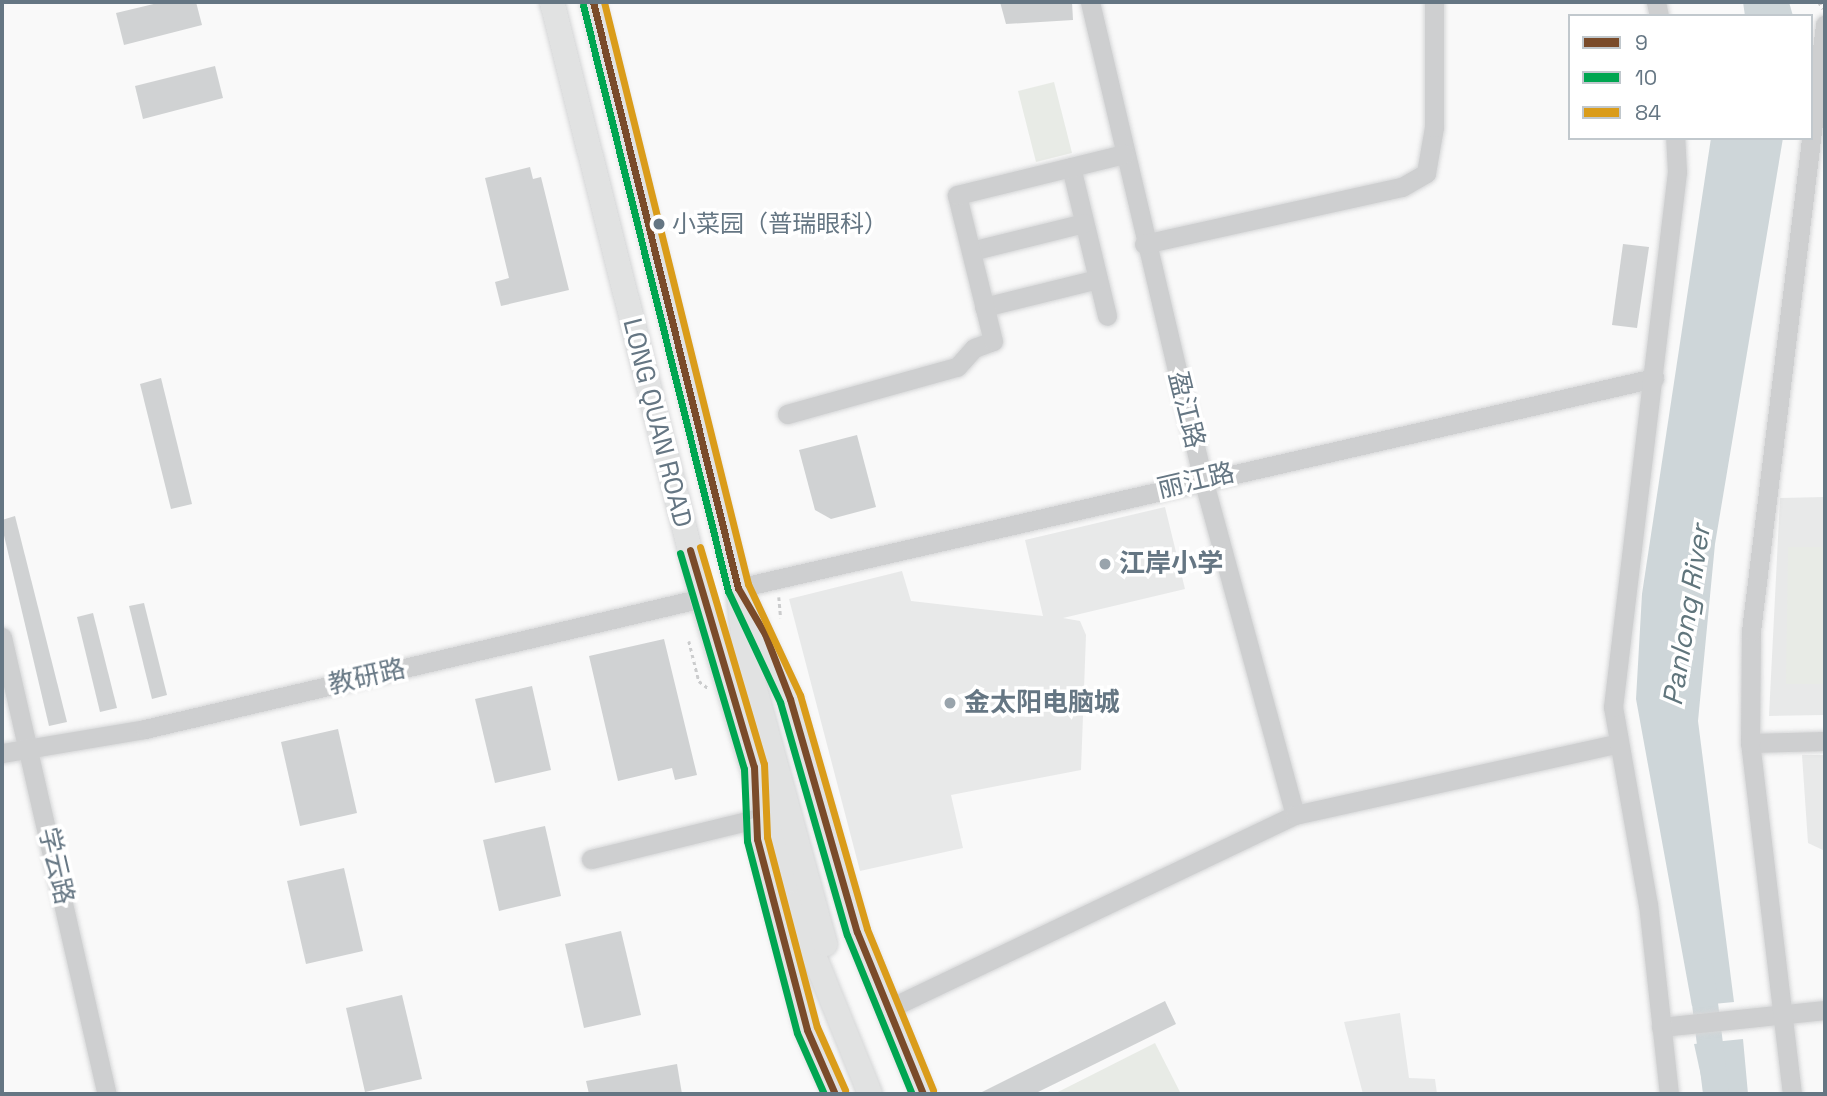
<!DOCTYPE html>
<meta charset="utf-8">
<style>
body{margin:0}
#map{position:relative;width:1827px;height:1096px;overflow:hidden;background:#f9f9f9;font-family:"Space Grotesk","Noto Sans SC",sans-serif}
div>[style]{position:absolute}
.built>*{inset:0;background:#e8e9e9}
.green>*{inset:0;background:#e8ebe6}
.water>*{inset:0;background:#ced6d9}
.river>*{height:26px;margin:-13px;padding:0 13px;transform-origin:13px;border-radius:13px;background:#ced6d9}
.building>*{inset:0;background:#d0d2d3}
.path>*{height:2.5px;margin-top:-1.25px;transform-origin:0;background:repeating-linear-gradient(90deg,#cbcccd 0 3.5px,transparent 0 7px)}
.roads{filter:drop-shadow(0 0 2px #d5d6d7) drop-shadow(0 0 2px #d5d6d7)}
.minor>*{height:19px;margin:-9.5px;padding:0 9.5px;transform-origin:9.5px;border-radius:9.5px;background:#cecfd0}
.major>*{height:24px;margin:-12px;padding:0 12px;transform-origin:12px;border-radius:12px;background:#e1e2e2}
.bus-1>*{height:7px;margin:-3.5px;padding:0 3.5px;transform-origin:3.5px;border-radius:3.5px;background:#7a4b2a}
.bus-2>*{height:7px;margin:-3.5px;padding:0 3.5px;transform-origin:3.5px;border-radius:3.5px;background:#00a651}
.bus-3>*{height:7px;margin:-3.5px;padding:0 3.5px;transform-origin:3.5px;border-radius:3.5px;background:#da9c1a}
.dots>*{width:19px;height:19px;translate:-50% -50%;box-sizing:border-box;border:4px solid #fff;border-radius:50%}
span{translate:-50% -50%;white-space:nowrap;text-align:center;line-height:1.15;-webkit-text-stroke:7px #fff;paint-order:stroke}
.bus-label{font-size:24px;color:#657683}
.left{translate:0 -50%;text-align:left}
.street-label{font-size:26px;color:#657683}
.poi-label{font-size:26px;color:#657683;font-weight:700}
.water-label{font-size:28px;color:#60757c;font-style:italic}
.frame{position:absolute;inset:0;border:4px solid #657683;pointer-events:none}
.legend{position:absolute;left:1568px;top:14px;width:245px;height:126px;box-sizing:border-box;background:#fff;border:2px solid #c1c8cd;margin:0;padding:9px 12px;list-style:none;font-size:21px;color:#657683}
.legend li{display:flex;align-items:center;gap:14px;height:35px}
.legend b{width:35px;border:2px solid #c1c8cd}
</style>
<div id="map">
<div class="built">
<div style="clip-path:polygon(1825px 497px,1825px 715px,1769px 716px,1780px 498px)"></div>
<div style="clip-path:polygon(1165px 507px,1185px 589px,1063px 618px,1080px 621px,1086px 635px,1081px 770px,951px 795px,963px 848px,860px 871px,789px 599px,902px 571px,911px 601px,1043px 616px,1025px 540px)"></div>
<div style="clip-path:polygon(1802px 755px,1825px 755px,1825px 851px,1808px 843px)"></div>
<div style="clip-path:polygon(1400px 1013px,1409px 1078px,1435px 1079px,1437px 1094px,1363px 1094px,1344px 1022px)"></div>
</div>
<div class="green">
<div style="clip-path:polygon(1054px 82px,1072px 153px,1036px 162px,1018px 91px)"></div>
<div style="clip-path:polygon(1788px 547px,1825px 547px,1825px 684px,1786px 684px)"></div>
<div style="clip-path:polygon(1155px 1043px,1181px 1094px,1054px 1094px)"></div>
</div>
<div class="water">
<div style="clip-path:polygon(1743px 2px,1789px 2px,1793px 16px,1745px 16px)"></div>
<div style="clip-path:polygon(1711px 138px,1783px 138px,1715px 544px,1698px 721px,1734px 1002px,1692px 1006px,1636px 699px,1642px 594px)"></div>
<div style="clip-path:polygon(1743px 1039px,1748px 1094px,1705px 1094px,1694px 1044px)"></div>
</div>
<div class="river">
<div style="left:1701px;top:971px;width:124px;rotate:83deg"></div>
</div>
<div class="building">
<div style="clip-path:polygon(162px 2px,196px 2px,202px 25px,124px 45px,116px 13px)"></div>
<div style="clip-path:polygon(1000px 2px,1072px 2px,1073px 20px,1006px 24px)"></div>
<div style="clip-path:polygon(215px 66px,223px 98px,143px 119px,135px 86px)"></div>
<div style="clip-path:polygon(530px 167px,533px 179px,541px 177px,569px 290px,501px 306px,495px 282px,509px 278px,485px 178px)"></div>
<div style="clip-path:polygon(1623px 244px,1649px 247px,1637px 328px,1612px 325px)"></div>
<div style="clip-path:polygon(161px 378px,192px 504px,171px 509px,140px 384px)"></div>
<div style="clip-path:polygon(857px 435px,876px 507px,831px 519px,815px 510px,799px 450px)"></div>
<div style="clip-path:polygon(15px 516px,67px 722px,49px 726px,2px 527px,2px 520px)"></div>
<div style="clip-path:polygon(144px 603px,167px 695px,152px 699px,129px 606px)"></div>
<div style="clip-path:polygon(93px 613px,117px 708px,100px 712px,77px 617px)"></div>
<div style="clip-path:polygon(664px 639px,697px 775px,675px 780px,672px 768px,618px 781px,589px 656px)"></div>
<div style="clip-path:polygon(532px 686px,551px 770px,495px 783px,475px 699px)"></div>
<div style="clip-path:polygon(338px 729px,357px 813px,300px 826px,281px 742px)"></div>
<div style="clip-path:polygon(545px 826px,561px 896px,499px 911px,483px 840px)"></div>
<div style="clip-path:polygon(344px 868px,363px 951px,306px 964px,287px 881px)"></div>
<div style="clip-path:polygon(621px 931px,641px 1015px,584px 1028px,565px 944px)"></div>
<div style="clip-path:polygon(402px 995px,422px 1079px,365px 1092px,346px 1008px)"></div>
<div style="clip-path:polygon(1165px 1001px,1176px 1024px,1034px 1094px,978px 1094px)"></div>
<div style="clip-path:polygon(677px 1064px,682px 1094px,589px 1094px,586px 1081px)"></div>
</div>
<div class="path">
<div style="left:1819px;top:2px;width:8px;rotate:60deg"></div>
<div style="left:779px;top:597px;width:21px;rotate:85deg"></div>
<div style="left:689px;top:641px;width:41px;rotate:76deg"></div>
<div style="left:699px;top:681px;width:11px;rotate:38deg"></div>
</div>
<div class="roads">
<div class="minor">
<div style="left:1090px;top:2px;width:490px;rotate:76.7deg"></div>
<div style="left:1203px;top:479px;width:348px;rotate:74.7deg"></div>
<div style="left:1656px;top:2px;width:14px;rotate:78deg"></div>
<div style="left:1071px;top:167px;width:153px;rotate:76.4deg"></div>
<div style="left:1144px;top:244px;width:264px;rotate:-12.5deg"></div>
<div style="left:1402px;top:187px;width:28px;rotate:-30deg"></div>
<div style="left:1426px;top:173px;width:47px;rotate:-80.1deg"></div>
<div style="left:1434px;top:127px;width:125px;rotate:-90deg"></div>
<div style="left:971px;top:251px;width:116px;rotate:-13.9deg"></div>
<div style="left:984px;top:307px;width:117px;rotate:-13.8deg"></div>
<div style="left:787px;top:414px;width:176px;rotate:-15.5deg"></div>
<div style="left:957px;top:367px;width:25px;rotate:-48deg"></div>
<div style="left:974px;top:348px;width:20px;rotate:-20deg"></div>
<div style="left:993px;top:341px;width:150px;rotate:-103.9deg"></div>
<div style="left:957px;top:195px;width:172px;rotate:-13.8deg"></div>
<div style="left:738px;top:588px;width:940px;rotate:-12.91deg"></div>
<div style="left:2px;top:637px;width:469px;rotate:77.1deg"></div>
<div style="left:1750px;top:743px;width:75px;rotate:-1.5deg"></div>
<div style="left:2px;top:753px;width:145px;rotate:-9.5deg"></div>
<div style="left:145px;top:729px;width:572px;rotate:-13.23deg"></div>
<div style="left:591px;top:859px;width:169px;rotate:-13.7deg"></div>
<div style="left:888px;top:1009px;width:451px;rotate:-25.5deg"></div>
<div style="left:1295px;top:815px;width:329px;rotate:-12.5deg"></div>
<div style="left:1661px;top:1027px;width:165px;rotate:-5.9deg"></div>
<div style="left:1669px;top:1094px;width:190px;rotate:-96.3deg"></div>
<div style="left:1648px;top:905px;width:201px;rotate:-100deg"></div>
<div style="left:1613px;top:707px;width:539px;rotate:-83.18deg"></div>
<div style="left:1677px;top:172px;width:34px;rotate:-93deg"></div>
<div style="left:1792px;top:1094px;width:354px;rotate:-96.8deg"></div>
<div style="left:1750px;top:743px;width:112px;rotate:-89.5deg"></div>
<div style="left:1751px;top:631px;width:611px;rotate:-83.04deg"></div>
</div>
<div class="major">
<div style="left:552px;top:2px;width:615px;rotate:75.87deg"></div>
<div style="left:702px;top:598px;width:319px;rotate:73.4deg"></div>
<div style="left:793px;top:904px;width:205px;rotate:67.9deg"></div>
<div style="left:593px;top:2px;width:604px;rotate:76.1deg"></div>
<div style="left:738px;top:588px;width:65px;rotate:83.9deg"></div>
<div style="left:745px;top:653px;width:302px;rotate:74.6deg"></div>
<div style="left:741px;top:593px;width:117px;rotate:65.2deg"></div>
<div style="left:790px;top:699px;width:242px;rotate:74deg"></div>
<div style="left:857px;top:932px;width:175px;rotate:67.8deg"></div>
<div style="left:756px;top:830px;width:206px;rotate:75.7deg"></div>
<div style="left:807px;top:1030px;width:70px;rotate:66.4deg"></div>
</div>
</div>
<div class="bus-1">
<div style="left:593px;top:2px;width:604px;rotate:76.1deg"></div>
<div style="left:738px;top:588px;width:53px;rotate:59.6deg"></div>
<div style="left:765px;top:634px;width:70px;rotate:69deg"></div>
<div style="left:790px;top:699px;width:242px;rotate:74deg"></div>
<div style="left:857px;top:932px;width:175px;rotate:67.8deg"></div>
<div style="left:690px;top:550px;width:226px;rotate:73.6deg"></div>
<div style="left:754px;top:767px;width:72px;rotate:87.6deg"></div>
<div style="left:757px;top:839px;width:197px;rotate:75.3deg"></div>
<div style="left:807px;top:1030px;width:70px;rotate:66.4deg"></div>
</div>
<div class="bus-2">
<div style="left:583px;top:5px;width:604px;rotate:76.1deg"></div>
<div style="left:728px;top:591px;width:123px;rotate:64.9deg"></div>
<div style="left:780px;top:702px;width:242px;rotate:74deg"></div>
<div style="left:847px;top:935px;width:172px;rotate:67.8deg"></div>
<div style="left:680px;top:553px;width:225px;rotate:73.5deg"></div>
<div style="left:744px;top:769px;width:72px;rotate:87.6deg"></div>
<div style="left:747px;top:841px;width:198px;rotate:75.4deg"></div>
<div style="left:797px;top:1033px;width:67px;rotate:66.1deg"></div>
</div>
<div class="bus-3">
<div style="left:604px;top:2px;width:600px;rotate:76.1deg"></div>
<div style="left:748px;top:584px;width:123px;rotate:64.9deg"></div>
<div style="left:800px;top:695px;width:243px;rotate:74deg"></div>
<div style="left:867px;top:929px;width:174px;rotate:67.7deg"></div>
<div style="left:700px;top:547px;width:226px;rotate:73.6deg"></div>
<div style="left:764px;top:764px;width:73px;rotate:87.6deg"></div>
<div style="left:767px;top:837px;width:196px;rotate:75.3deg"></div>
<div style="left:817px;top:1027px;width:69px;rotate:66deg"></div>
</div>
<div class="dots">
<div style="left:659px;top:224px;background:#657683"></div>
<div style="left:1105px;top:564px;background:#99a4ac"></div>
<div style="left:950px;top:703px;background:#99a4ac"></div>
</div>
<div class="bus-label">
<span class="left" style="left:672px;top:224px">小菜园（普瑞眼科）</span>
</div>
<div class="street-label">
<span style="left:1186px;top:410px;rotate:76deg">盈江路</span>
<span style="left:657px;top:423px;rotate:76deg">LONG QUAN ROAD</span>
<span style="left:1196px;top:481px;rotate:-13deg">丽江路</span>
<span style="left:367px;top:677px;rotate:-13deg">教研路</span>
<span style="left:56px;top:866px;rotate:77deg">学云路</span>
</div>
<div class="poi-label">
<span class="left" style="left:1119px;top:564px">江岸小学</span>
<span class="left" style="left:964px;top:703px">金太阳电脑城</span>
</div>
<div class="water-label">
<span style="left:1686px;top:615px;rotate:-81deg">Panlong River</span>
</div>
<div class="frame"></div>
<ul class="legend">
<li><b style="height:9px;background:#7a4b2a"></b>9</li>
<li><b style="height:9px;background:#00a651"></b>10</li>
<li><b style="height:9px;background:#da9c1a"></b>84</li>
</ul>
</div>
